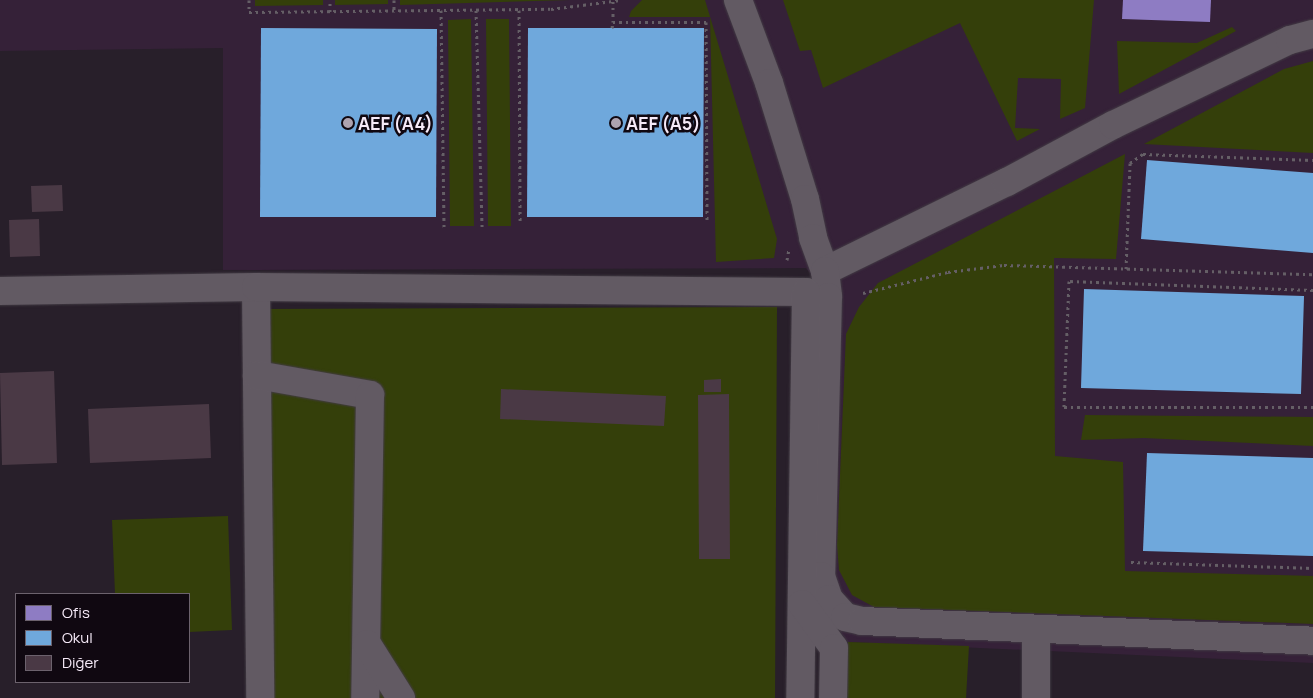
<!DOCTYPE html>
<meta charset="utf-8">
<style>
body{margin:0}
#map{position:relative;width:1313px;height:698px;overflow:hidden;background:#281f2a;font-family:Manrope,sans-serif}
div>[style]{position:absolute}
.built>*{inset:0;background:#352138}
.green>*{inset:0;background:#343f0a}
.offices>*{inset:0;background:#8e7cc3}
.schools>*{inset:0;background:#6fa8dc}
.building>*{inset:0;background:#4a3945}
.path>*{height:3px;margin-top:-1.5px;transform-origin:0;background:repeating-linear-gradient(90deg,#655f66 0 2.5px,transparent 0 6.5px)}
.roads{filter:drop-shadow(0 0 1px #423b44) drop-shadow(0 0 1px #423b44)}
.minor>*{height:28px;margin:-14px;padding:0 14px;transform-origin:14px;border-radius:14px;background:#625a63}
.dots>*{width:14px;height:14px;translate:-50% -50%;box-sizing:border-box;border:2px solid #100811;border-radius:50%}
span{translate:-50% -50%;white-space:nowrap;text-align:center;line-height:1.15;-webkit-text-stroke:5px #100811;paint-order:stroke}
.poi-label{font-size:18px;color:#f6eaf8;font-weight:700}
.left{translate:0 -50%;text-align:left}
.legend{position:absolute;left:15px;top:593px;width:175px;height:90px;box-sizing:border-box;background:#100811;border:1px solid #6c626d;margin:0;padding:6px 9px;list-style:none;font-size:15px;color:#f6eaf8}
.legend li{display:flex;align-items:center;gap:10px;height:25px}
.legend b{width:25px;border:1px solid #6c626d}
</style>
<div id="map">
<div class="built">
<div style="clip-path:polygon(0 0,1313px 0,1313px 663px,848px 642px,811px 596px,817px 282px,806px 268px,223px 270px,223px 48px,0 51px)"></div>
</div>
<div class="green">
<div style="clip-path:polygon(255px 0,323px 0,323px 5px,255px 6px)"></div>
<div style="clip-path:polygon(335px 0,388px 0,388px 4px,335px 5px)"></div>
<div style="clip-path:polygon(400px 0,570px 0,400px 5px)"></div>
<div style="clip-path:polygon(642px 0,705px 0,777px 239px,774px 258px,716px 262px,710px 17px,629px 17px,631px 11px)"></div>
<div style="clip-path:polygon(783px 0,1094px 0,1085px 108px,1060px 119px,1061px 79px,1018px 78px,1015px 128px,1040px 129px,1017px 141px,960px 23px,823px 88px,811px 50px,800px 51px)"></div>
<div style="clip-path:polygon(471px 19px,474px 226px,450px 226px,448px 20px)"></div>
<div style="clip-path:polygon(486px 19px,509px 19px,511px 226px,488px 226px)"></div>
<div style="clip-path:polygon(1232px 27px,1236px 31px,1119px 94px,1117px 41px,1197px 43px)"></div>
<div style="clip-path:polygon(1313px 61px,1313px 153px,1144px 144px,1284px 69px)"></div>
<div style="clip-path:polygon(1125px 154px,1116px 259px,1054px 258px,1055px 456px,1123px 462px,1125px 571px,1313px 576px,1313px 624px,874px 607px,852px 595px,839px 570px,837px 545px,846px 334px,859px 307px,878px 283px)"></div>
<div style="clip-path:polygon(777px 307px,775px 698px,268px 698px,263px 309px)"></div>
<div style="clip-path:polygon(1085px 415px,1313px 417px,1313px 446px,1144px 438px,1081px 440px)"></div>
<div style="clip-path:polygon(228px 516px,232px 630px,189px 632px,189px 594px,115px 594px,112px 520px)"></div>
<div style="clip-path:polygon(848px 642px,969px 646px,966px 698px,847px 698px)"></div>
</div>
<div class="offices">
<div style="clip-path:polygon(1123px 0,1211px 0,1210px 22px,1122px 19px)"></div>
</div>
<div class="schools">
<div style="clip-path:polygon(261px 28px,437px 29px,436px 217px,260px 217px)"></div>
<div style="clip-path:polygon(528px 28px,704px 28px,703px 217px,527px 217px)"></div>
<div style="clip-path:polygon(1147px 160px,1313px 173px,1313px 253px,1141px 239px)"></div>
<div style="clip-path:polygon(1084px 289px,1304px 296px,1301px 394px,1081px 388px)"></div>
<div style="clip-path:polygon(1147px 453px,1313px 458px,1313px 556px,1143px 551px)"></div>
</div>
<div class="building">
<div style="clip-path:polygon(62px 185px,63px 211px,32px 212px,31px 186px)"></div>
<div style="clip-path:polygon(39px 219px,40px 256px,10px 257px,9px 220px)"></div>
<div style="clip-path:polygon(54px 371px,57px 463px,2px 465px,0 373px)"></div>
<div style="clip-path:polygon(721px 379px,721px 392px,704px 392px,704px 380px)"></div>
<div style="clip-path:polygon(501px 389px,666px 396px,664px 426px,500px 419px)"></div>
<div style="clip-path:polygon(729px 394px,730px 559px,699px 559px,698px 395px)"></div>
<div style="clip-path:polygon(209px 404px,211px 458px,90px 463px,88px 409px)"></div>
</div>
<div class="path">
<div style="left:249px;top:0;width:12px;rotate:90deg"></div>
<div style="left:249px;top:12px;width:302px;rotate:-0.6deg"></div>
<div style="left:551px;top:9px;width:70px;rotate:-7.4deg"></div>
<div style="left:394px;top:0;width:11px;rotate:90deg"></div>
<div style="left:613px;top:1px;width:21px;rotate:90deg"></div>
<div style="left:613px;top:22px;width:93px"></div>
<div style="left:706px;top:22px;width:201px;rotate:89.7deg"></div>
<div style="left:441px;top:10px;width:217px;rotate:89.2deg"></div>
<div style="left:476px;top:10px;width:217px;rotate:88.4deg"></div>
<div style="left:519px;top:10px;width:213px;rotate:89.7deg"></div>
<div style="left:330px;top:12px;width:12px;rotate:-90deg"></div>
<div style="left:612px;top:28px;width:6px;rotate:-81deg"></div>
<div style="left:787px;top:260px;width:11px;rotate:-80deg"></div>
<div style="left:1126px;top:269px;width:106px;rotate:-87.8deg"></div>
<div style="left:1130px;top:163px;width:16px;rotate:-35deg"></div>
<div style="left:1143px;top:154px;width:170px;rotate:2deg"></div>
<div style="left:1313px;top:290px;width:244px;rotate:-177.9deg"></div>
<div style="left:1069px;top:281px;width:126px;rotate:92.3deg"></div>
<div style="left:1064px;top:407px;width:249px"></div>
<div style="left:863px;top:293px;width:88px;rotate:-13.9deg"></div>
<div style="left:948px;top:272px;width:56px;rotate:-7.1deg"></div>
<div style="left:1004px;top:265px;width:309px;rotate:1.7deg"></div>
<div style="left:1131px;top:562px;width:182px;rotate:1.9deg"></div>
</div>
<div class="roads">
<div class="minor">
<div style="left:738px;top:0;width:89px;rotate:69.5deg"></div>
<div style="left:769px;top:83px;width:121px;rotate:72.8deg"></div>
<div style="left:805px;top:199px;width:40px;rotate:78deg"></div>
<div style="left:813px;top:238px;width:35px;rotate:70deg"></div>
<div style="left:825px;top:271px;width:203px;rotate:-26.1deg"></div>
<div style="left:1007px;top:182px;width:120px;rotate:-28.3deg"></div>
<div style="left:1113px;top:125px;width:196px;rotate:-25.7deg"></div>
<div style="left:1290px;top:40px;width:24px;rotate:-15deg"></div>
<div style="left:825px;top:271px;width:26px;rotate:83deg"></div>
<div style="left:828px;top:297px;width:279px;rotate:91.4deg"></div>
<div style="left:821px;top:576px;width:24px;rotate:71deg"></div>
<div style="left:829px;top:599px;width:24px;rotate:48deg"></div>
<div style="left:845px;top:617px;width:17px;rotate:13deg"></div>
<div style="left:862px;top:621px;width:451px;rotate:2.5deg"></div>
<div style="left:256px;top:287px;width:411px;rotate:89.4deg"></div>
<div style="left:0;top:291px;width:256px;rotate:-0.9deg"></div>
<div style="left:256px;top:287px;width:550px;rotate:0.52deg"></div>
<div style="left:806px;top:292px;width:406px;rotate:90.8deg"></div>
<div style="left:257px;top:375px;width:115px;rotate:10deg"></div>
<div style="left:370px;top:395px;width:303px;rotate:90.9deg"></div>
<div style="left:802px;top:604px;width:54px;rotate:54deg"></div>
<div style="left:834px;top:648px;width:50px;rotate:91.1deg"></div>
<div style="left:367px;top:644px;width:64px;rotate:57.8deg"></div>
<div style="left:1036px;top:698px;width:69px;rotate:-90deg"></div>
</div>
</div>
<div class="dots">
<div style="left:348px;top:123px;background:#aea3b0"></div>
<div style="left:616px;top:123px;background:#aea3b0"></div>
</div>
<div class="poi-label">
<span class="left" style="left:358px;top:123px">AEF (A4)</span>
<span class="left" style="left:626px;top:123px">AEF (A5)</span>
</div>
<ul class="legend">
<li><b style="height:14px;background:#8e7cc3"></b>Ofis</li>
<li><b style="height:14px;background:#6fa8dc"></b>Okul</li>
<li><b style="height:14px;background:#4a3945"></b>Diğer</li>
</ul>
</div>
